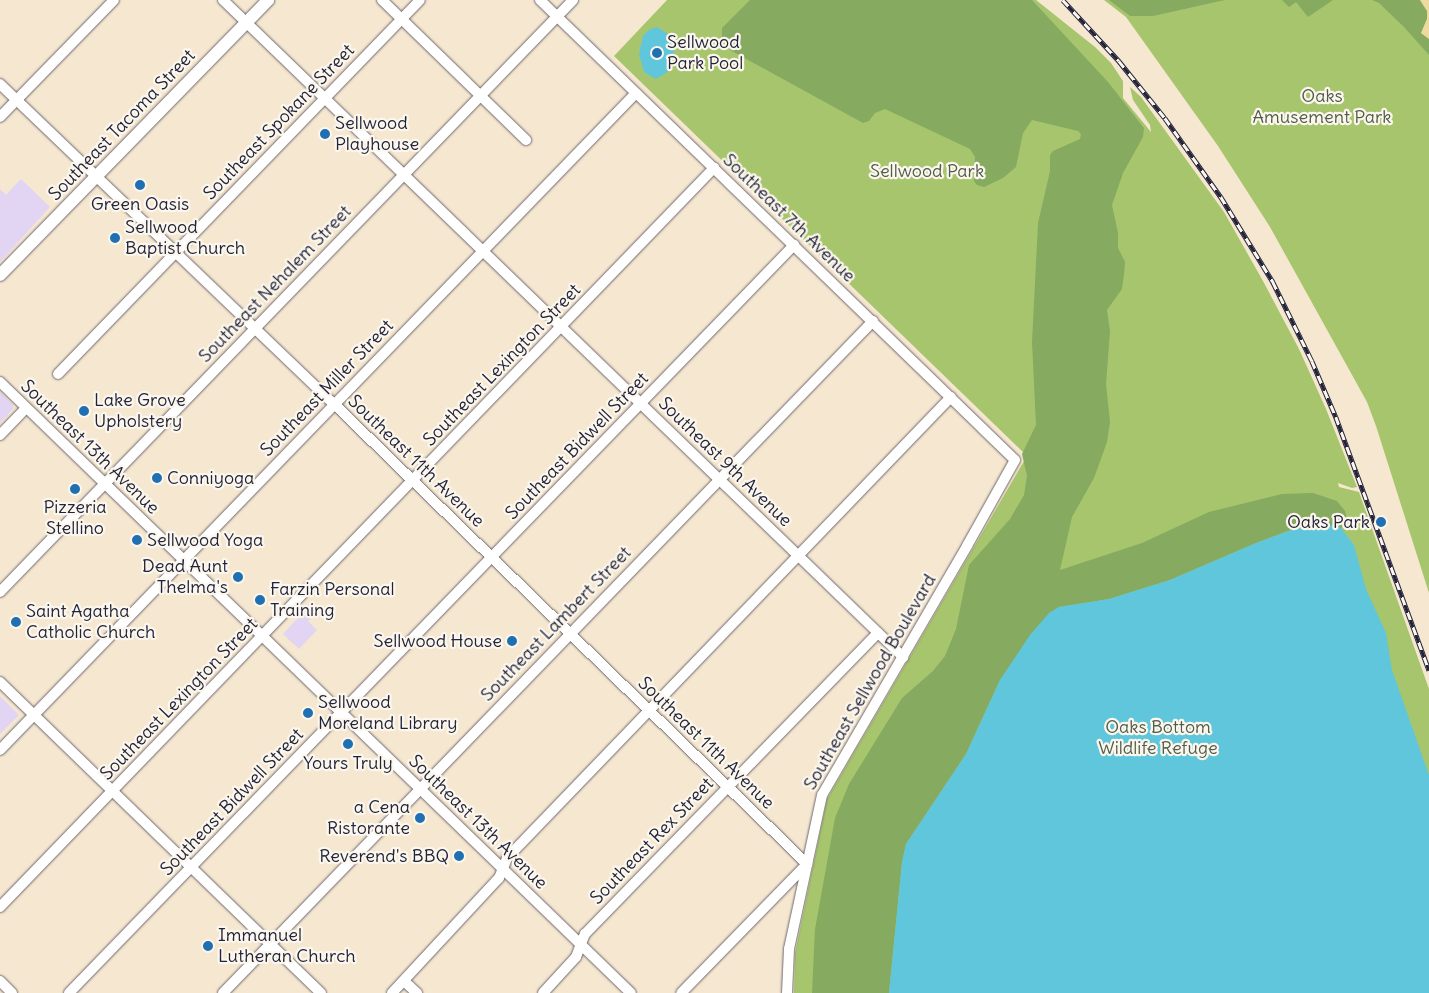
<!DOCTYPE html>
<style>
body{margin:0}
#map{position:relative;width:1429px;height:993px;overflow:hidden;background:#f6e7d0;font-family:Delius,sans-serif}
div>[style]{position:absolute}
.built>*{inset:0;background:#e2d4f3}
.green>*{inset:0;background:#a7c56d}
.forest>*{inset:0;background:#85aa60}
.sand>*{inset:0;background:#eeda9e}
.water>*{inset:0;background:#5fc6db}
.roads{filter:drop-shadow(0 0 1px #6c676f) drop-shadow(0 0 1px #6c676f)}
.minor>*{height:10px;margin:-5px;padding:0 5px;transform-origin:5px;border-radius:5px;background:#fff}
.major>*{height:12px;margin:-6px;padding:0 6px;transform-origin:6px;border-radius:6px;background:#fff}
.rail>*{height:4.5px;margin-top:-2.25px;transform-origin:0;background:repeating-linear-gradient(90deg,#fbf7ec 0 8px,#22223b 0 16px);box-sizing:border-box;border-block:1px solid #22223b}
.dots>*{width:14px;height:14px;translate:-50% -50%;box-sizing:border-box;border:2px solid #fbf7ec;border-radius:50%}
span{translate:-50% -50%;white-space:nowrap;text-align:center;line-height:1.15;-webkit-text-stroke:4.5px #fbf7ec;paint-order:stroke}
.poi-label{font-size:18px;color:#22223b}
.left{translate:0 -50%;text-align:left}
.right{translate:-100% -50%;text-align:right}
.park-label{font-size:18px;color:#515b4c}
.street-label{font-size:18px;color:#22223b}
</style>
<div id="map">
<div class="built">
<div style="clip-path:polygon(21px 179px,50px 207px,0 262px,0 189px,6px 195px)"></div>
<div style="clip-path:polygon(0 392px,13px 405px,13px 409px,0 423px)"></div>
<div style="clip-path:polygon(310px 605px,317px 612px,308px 621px,317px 630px,299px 649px,283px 634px)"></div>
<div style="clip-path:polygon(0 696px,19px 715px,0 734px)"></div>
</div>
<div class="green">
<div style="clip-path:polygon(667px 0,1036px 0,1095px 47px,1111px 63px,1123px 81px,1123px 98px,1151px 132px,1150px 125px,1133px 100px,1130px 87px,1141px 97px,1224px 212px,1263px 281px,1299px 349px,1326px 409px,1357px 487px,1352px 488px,1338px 483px,1339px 487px,1359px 492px,1429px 689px,1429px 993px,794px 993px,795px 953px,827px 799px,1027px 456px,614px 56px)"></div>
<div style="clip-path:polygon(1104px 0,1429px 0,1429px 593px,1376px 426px,1367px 402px,1336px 346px,1270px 227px,1218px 146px,1126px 17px)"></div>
</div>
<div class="forest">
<div style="clip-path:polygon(750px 0,1032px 0,1108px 82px,1144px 128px,1143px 137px,1123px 173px,1112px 205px,1118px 233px,1118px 248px,1125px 262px,1124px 274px,1122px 289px,1107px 310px,1110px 331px,1106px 384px,1110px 422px,1107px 442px,1094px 478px,1072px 517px,1060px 570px,1142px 543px,1209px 512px,1282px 494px,1313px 493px,1337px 501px,1345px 511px,1347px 519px,1345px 524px,1341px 528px,1322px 526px,1293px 529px,1256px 543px,1170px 580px,1109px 599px,1059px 607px,1000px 680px,966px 754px,906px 844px,902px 862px,889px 993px,812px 993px,815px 929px,835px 818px,849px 784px,902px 698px,933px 671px,945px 656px,956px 629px,969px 565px,1010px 519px,1024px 495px,1027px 476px,1022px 454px,1036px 425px,1032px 342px,1038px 223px,1050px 171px,1050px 155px,1053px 151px,1080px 139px,1081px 134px,1078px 131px,1032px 120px,1023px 133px,1016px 167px,1003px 178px,984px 187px,977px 185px,974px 181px,975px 157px,970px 149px,885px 109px,875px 113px,869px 121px,863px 123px,730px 50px,722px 41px,722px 28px)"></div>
<div style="clip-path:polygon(1109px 0,1225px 0,1153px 16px,1130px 16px)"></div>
<div style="clip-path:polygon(1282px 0,1333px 0,1308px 17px,1296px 2px,1289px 7px)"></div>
<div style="clip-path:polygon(1372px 0,1420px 0,1427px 11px,1427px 19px,1421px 33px,1429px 39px,1429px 55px,1404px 27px,1379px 3px)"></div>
</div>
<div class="sand">
<div style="clip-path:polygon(1420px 0,1429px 0,1429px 39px,1421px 33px,1427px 19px,1427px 11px)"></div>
</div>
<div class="water">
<div style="clip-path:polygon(657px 27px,668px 34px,674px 51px,669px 71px,656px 79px,644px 72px,639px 54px,643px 36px,649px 30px)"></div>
<div style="clip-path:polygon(1333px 525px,1341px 528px,1354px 545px,1366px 589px,1386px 633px,1392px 670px,1429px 775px,1429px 993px,889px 993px,902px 862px,906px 844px,966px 754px,1000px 680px,1030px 635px,1049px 613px,1059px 607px,1109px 599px,1170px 580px,1256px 543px,1294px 529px)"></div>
</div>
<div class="roads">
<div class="minor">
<div style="left:223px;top:0;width:946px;rotate:44.01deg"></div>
<div style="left:382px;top:0;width:201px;rotate:44.2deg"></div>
<div style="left:540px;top:0;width:661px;rotate:44.08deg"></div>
<div style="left:1015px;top:460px;width:98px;rotate:119.2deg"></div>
<div style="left:967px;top:546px;width:288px;rotate:120.2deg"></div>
<div style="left:822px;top:795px;width:157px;rotate:102.1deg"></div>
<div style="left:789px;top:949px;width:44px;rotate:92.6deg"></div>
<div style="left:0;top:84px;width:463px;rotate:43.8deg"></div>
<div style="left:334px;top:404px;width:660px;rotate:44.2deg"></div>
<div style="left:807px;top:864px;width:180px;rotate:134.3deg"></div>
<div style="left:0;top:117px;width:163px;rotate:-45.7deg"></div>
<div style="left:58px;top:374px;width:520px;rotate:-45.93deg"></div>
<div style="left:0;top:382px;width:878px;rotate:44.08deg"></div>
<div style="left:0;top:435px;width:37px;rotate:-46deg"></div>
<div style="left:0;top:592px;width:824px;rotate:-45.93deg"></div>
<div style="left:0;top:682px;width:447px;rotate:44.1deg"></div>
<div style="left:0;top:750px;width:914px;rotate:-45.93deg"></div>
<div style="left:0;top:907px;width:1028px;rotate:-45.99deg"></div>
<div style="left:0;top:981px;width:17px;rotate:45deg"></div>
<div style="left:404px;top:981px;width:18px;rotate:43deg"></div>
<div style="left:69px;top:993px;width:1042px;rotate:-45.89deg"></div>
<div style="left:223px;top:993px;width:935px;rotate:-45.95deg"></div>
<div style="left:392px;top:993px;width:157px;rotate:-47.1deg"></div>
<div style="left:499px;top:878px;width:22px;rotate:-68deg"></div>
<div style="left:507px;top:858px;width:640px;rotate:-46.08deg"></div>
<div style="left:543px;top:993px;width:49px;rotate:-47.5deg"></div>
<div style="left:576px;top:957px;width:25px;rotate:-69deg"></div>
<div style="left:585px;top:934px;width:420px;rotate:-45.8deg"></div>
</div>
<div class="major">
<div style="left:0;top:275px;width:384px;rotate:-45.7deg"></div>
</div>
</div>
<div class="rail">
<div style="left:1063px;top:0;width:83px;rotate:47.4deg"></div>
<div style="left:1119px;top:61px;width:73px;rotate:51.1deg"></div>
<div style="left:1165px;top:118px;width:97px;rotate:54.7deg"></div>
<div style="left:1221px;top:197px;width:100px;rotate:58.5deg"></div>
<div style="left:1273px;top:282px;width:88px;rotate:63.7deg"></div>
<div style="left:1312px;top:361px;width:61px;rotate:66.8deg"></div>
<div style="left:1336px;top:417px;width:270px;rotate:69.8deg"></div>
</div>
<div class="dots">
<div style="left:657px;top:53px;background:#1f6fb2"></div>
<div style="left:325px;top:134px;background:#1f6fb2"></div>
<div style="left:140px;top:185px;background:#1f6fb2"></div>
<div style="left:115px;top:238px;background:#1f6fb2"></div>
<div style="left:84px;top:411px;background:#1f6fb2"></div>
<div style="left:157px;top:478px;background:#1f6fb2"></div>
<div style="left:75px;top:489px;background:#1f6fb2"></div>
<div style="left:1381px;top:522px;background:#1f6fb2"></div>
<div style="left:137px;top:540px;background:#1f6fb2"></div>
<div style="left:238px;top:577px;background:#1f6fb2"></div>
<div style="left:260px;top:600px;background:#1f6fb2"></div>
<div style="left:16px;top:622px;background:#1f6fb2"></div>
<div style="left:512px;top:641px;background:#1f6fb2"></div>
<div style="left:308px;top:713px;background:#1f6fb2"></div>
<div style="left:348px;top:744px;background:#1f6fb2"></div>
<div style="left:420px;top:818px;background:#1f6fb2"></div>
<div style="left:459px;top:856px;background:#1f6fb2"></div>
<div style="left:208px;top:946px;background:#1f6fb2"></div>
</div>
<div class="poi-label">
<span class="left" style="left:667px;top:53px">Sellwood<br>Park Pool</span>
<span class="left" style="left:335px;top:134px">Sellwood<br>Playhouse</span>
<span style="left:140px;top:204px">Green Oasis</span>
<span class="left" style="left:125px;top:238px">Sellwood<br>Baptist Church</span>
<span class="left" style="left:94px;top:411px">Lake Grove<br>Upholstery</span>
<span class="left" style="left:167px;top:478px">Conniyoga</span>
<span style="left:75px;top:518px">Pizzeria<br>Stellino</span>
<span class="right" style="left:1370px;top:522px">Oaks Park</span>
<span class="left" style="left:147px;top:540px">Sellwood Yoga</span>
<span class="right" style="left:228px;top:577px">Dead Aunt<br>Thelma's</span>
<span class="left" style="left:270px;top:600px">Farzin Personal<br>Training</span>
<span class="left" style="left:26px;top:622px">Saint Agatha<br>Catholic Church</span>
<span class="right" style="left:502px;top:641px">Sellwood House</span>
<span class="left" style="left:318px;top:713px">Sellwood<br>Moreland Library</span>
<span style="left:348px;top:763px">Yours Truly</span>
<span class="right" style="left:410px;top:818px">a Cena<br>Ristorante</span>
<span class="right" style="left:449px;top:856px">Reverend's BBQ</span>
<span class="left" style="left:218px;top:946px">Immanuel<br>Lutheran Church</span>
</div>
<div class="park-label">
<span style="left:1322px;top:107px">Oaks<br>Amusement Park</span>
<span style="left:927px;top:171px">Sellwood Park</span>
<span style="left:1158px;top:738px">Oaks Bottom<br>Wildlife Refuge</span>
</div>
<div class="street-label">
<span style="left:279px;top:122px;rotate:-46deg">Southeast Spokane Street</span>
<span style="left:122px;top:125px;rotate:-46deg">Southeast Tacoma Street</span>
<span style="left:789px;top:218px;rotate:44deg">Southeast 7th Avenue</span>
<span style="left:275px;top:284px;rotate:-46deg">Southeast Nehalem Street</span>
<span style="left:502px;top:365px;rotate:-46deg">Southeast Lexington Street</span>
<span style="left:327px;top:388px;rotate:-46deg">Southeast Miller Street</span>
<span style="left:577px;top:446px;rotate:-46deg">Southeast Bidwell Street</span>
<span style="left:90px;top:447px;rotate:44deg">Southeast 13th Avenue</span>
<span style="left:416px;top:461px;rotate:44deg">Southeast 11th Avenue</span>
<span style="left:725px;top:462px;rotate:44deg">Southeast 9th Avenue</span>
<span style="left:556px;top:624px;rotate:-46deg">Southeast Lambert Street</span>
<span style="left:870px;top:682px;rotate:-60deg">Southeast Sellwood Boulevard</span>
<span style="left:179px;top:699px;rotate:-46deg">Southeast Lexington Street</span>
<span style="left:706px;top:743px;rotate:44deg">Southeast 11th Avenue</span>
<span style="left:232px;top:802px;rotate:-46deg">Southeast Bidwell Street</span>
<span style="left:478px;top:822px;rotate:44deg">Southeast 13th Avenue</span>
<span style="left:652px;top:841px;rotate:-46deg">Southeast Rex Street</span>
</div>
</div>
